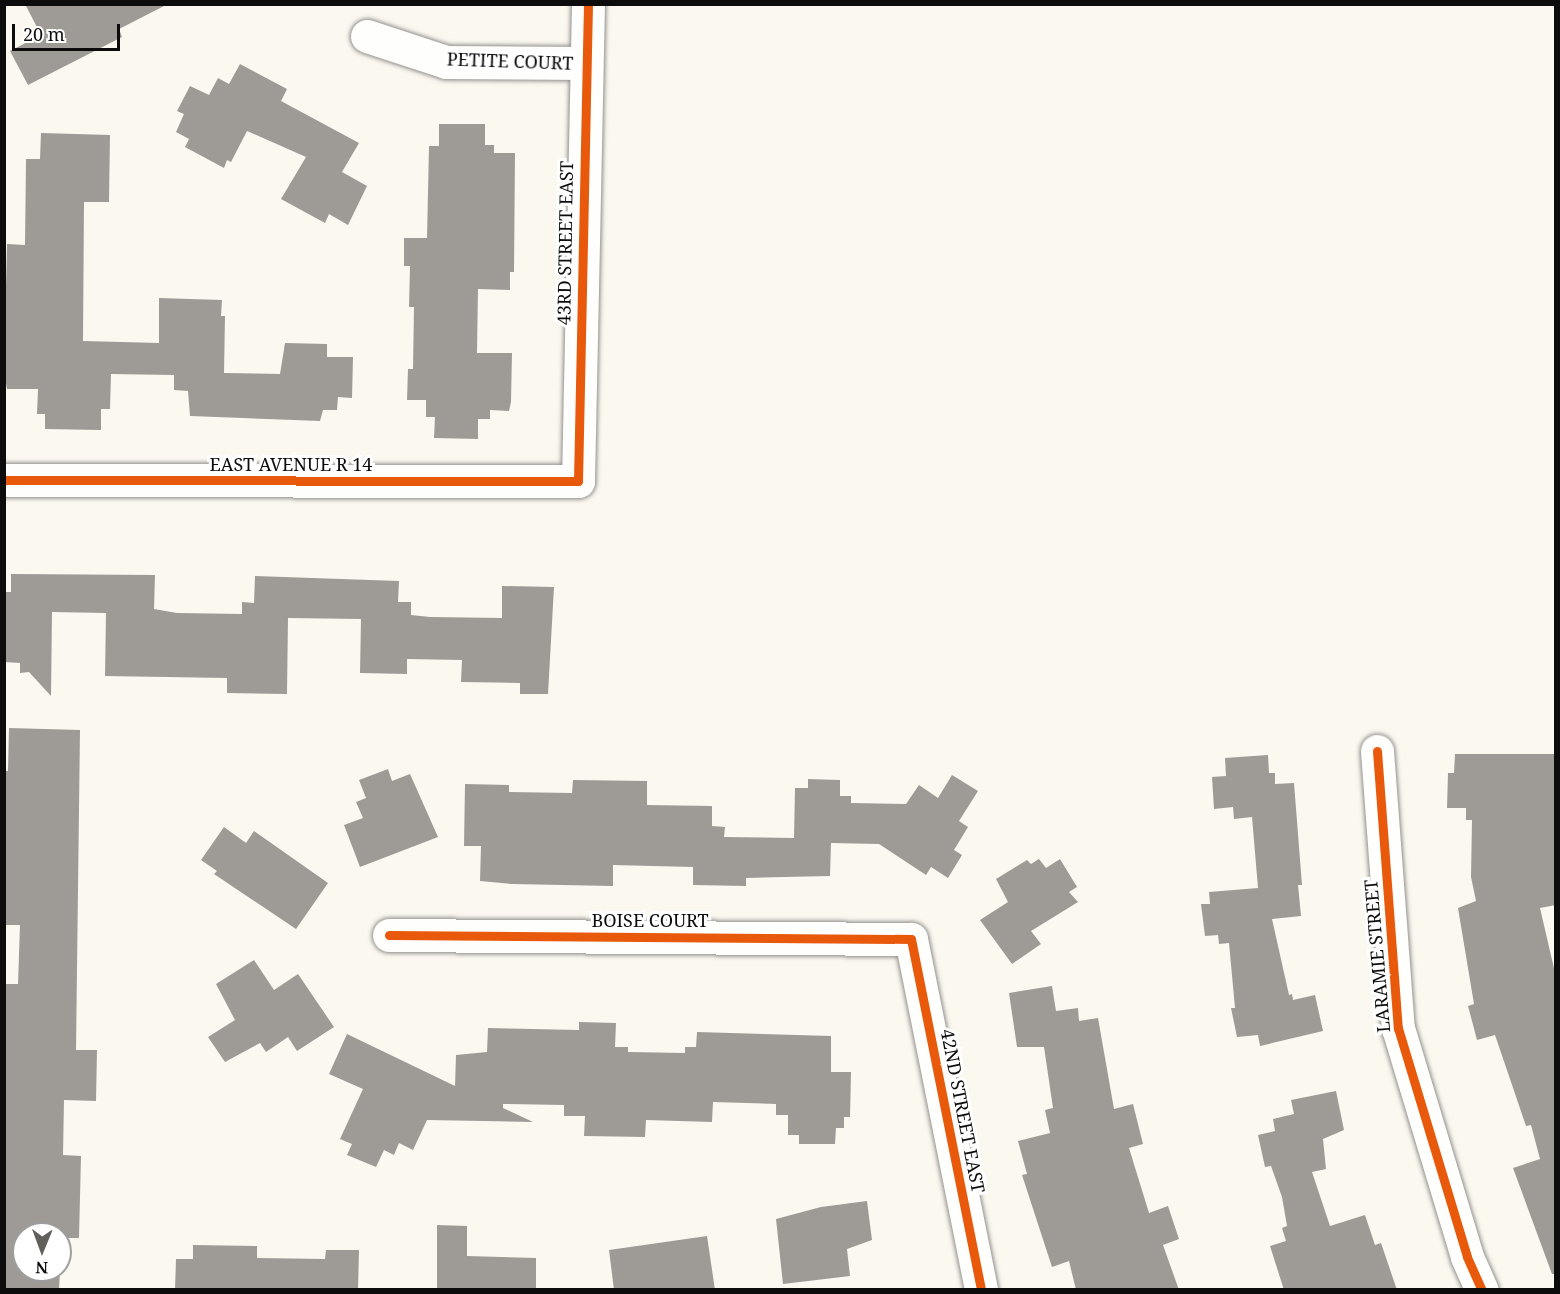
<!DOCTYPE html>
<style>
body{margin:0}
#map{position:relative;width:1560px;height:1294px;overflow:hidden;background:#fbf8f0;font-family:"Noto Serif",serif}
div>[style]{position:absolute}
.building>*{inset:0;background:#9e9a96}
.roads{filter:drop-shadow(0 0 2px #94928f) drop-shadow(0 0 2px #94928f)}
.minor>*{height:33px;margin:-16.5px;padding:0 16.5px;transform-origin:16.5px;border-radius:16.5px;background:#fefefd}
.cycleway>*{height:9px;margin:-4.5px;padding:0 4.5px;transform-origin:4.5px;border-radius:4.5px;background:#e8590c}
span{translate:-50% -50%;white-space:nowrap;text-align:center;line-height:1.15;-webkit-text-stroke:6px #fff;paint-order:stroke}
.street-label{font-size:18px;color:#0c0c0c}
.frame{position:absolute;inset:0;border:6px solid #0c0c0c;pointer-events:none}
.north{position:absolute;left:12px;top:1222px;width:60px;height:60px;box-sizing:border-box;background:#fff;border:2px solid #9e9e9e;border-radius:50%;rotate:181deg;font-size:16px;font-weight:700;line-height:24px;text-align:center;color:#0c0c0c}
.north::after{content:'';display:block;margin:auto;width:21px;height:27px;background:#605f5c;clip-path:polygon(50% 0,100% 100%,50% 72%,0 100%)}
.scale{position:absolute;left:12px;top:24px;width:108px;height:27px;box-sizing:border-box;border:3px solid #0c0c0c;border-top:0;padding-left:8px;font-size:18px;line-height:21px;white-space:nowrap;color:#0c0c0c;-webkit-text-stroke:4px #fff;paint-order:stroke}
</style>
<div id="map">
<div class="building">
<div style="clip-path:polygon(25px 4px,168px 4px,119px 29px,122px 37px,28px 85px,10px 51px,41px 35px)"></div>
<div style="clip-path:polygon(240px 64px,287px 89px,281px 101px,359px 143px,342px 172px,367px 186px,348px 225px,329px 214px,325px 223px,281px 199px,306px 157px,247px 131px,231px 162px,227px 160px,224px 168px,185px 147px,189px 139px,176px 132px,184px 114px,177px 111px,190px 86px,209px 95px,218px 78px,229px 84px)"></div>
<div style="clip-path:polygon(439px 124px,485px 124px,485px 145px,494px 145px,494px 153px,515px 153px,514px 272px,510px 272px,510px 290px,478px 289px,477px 353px,512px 353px,511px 402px,509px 411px,490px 410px,490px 419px,478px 419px,478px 439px,434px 438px,435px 417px,426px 417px,426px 400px,407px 400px,408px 369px,413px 369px,414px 307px,409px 307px,410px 266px,404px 266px,404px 238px,427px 238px,429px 146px,439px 146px)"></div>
<div style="clip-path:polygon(41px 133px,110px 135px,109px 202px,84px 202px,83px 341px,159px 343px,159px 298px,222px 300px,221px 316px,225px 316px,224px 373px,280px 374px,285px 343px,327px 344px,327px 357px,353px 357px,352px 398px,338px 397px,337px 410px,323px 410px,320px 421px,190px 416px,188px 391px,174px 390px,174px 375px,111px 374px,110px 409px,101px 409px,101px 430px,45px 429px,45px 414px,37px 414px,38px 389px,7px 389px,4px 372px,7px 244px,25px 245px,26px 159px,40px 159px)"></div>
<div style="clip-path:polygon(11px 574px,155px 575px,154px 609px,177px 613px,242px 614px,242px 602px,254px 603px,255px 576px,399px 581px,398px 602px,411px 602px,411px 615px,430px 617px,502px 618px,502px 586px,554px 587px,548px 694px,520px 694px,520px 683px,461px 682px,462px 660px,407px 659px,407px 674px,360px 673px,361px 619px,288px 618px,287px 694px,227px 693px,227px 678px,105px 676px,106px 613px,52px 612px,51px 696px,29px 672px,20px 673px,20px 663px,4px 662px,4px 592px,11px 592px)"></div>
<div style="clip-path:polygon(9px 728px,80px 730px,76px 1050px,97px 1050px,96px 1101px,64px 1100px,63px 1155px,81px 1156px,79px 1238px,60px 1238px,60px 1247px,60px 1234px,24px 1234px,24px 1270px,60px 1270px,59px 1290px,4px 1290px,4px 984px,18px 984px,20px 925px,4px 925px,4px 771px,8px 771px)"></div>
<div style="clip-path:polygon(1455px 754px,1556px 754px,1556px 905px,1540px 908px,1556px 977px,1556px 1274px,1552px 1274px,1513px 1168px,1540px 1159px,1531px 1125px,1526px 1126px,1495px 1035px,1477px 1040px,1468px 1006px,1474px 1004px,1458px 908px,1476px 901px,1471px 877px,1472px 820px,1466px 820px,1466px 808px,1447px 808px,1448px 773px,1454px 773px)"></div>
<div style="clip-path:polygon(1268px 755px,1269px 773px,1275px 773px,1275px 784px,1294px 783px,1302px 885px,1298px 885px,1301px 916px,1272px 919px,1289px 995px,1292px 994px,1293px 1000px,1315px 995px,1323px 1031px,1260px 1046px,1258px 1035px,1237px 1037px,1231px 1008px,1235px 1008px,1229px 943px,1219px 944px,1218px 935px,1205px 936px,1201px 904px,1210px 904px,1209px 892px,1258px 888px,1252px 817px,1234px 819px,1233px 807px,1214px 809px,1212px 777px,1226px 776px,1225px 758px)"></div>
<div style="clip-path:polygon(388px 769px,392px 781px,410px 774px,438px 837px,360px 867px,344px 825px,363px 818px,356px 802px,366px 798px,359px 780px)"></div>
<div style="clip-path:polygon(952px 775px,978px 791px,959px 821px,968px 827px,954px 850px,962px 855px,948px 878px,931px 867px,926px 875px,879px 844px,831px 843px,830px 876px,746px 878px,746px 886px,693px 885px,693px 867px,613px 865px,613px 886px,512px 884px,480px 881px,481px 846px,464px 846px,465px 784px,509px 785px,509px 792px,572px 793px,573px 780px,647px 781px,647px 805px,712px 806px,712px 826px,725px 827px,724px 837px,794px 838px,795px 788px,808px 788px,808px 779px,840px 780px,840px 796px,851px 796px,851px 803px,906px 804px,919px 785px,938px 798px)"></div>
<div style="clip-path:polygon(224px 827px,246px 843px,254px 831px,328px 883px,296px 929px,214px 874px,217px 871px,201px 860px)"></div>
<div style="clip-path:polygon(1039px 859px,1046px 868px,1060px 859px,1077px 887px,1069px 892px,1078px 902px,1031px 931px,1041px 944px,1012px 964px,980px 920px,1008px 902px,996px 879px,1027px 860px,1031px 864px)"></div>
<div style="clip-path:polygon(254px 960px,274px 990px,298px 974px,334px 1027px,297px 1051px,288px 1037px,266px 1052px,260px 1043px,225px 1062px,208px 1037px,235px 1020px,216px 984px)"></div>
<div style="clip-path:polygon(1052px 986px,1056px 1011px,1078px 1008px,1079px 1021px,1098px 1018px,1114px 1109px,1133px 1104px,1143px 1144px,1129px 1148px,1149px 1213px,1168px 1206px,1179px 1239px,1163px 1245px,1179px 1290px,1076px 1290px,1069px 1261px,1052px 1267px,1022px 1175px,1027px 1174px,1018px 1141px,1050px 1133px,1045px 1110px,1053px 1108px,1044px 1047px,1017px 1047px,1009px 993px)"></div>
<div style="clip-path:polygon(579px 1022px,616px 1023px,615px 1047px,628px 1047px,628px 1052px,685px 1053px,685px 1047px,696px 1047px,697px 1032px,831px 1036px,831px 1072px,851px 1072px,850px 1117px,844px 1117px,844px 1128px,836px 1128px,835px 1144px,799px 1144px,799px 1135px,788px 1135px,788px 1115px,776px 1115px,776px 1104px,713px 1102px,712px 1122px,646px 1120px,645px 1137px,584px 1136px,585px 1116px,564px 1116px,564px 1105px,503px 1104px,503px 1108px,533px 1122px,427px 1120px,413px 1150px,399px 1143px,394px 1155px,384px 1150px,376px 1167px,347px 1155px,352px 1144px,340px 1139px,363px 1089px,329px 1074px,347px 1034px,455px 1086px,456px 1055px,487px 1052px,488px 1028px,579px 1030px)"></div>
<div style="clip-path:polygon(1336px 1091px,1344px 1130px,1323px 1139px,1326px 1169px,1312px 1172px,1330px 1226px,1365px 1215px,1375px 1245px,1381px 1243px,1397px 1290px,1284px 1290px,1270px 1246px,1286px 1241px,1282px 1228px,1287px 1226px,1282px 1197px,1271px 1166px,1265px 1167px,1258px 1135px,1275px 1131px,1273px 1119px,1294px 1114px,1291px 1100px)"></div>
<div style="clip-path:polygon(867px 1201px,872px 1240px,847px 1249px,850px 1276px,783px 1284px,776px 1219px,821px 1207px)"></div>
<div style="clip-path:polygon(437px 1225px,467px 1226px,467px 1256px,536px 1258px,536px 1290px,437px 1290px)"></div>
<div style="clip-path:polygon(707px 1236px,715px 1290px,614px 1290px,609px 1250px)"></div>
<div style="clip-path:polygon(193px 1245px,257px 1246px,257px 1258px,325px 1259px,326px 1250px,359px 1250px,358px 1290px,175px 1290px,176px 1259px,193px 1259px)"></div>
</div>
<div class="roads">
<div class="minor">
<div style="left:367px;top:36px;width:83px;rotate:18.2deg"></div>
<div style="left:446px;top:62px;width:139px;rotate:0.4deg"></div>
<div style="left:4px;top:480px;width:574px;rotate:0.1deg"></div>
<div style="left:578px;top:481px;width:477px;rotate:-88.8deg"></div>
<div style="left:1377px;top:751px;width:278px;rotate:85.7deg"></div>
<div style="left:1398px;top:1028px;width:239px;rotate:73.2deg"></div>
<div style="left:1467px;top:1257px;width:36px;rotate:66deg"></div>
<div style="left:389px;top:935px;width:522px;rotate:0.44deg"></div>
<div style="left:911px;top:939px;width:358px;rotate:78.7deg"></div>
</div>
</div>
<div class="cycleway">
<div style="left:4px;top:480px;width:574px;rotate:0.1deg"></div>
<div style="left:578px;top:481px;width:477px;rotate:-88.8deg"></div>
<div style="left:1377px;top:751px;width:278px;rotate:85.7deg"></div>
<div style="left:1398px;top:1028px;width:239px;rotate:73.2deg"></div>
<div style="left:1467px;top:1257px;width:36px;rotate:66deg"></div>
<div style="left:389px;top:935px;width:522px;rotate:0.44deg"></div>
<div style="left:911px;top:939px;width:358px;rotate:78.7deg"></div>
</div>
<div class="street-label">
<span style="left:510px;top:61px;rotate:2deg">PETITE COURT</span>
<span style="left:565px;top:243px;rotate:-89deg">43RD STREET EAST</span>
<span style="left:291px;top:464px">EAST AVENUE R 14</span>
<span style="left:650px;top:920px">BOISE COURT</span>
<span style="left:1377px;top:956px;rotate:-95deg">LARAMIE STREET</span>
<span style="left:963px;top:1111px;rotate:79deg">42ND STREET EAST</span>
</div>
<div class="frame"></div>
<div class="north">N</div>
<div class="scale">20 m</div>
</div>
